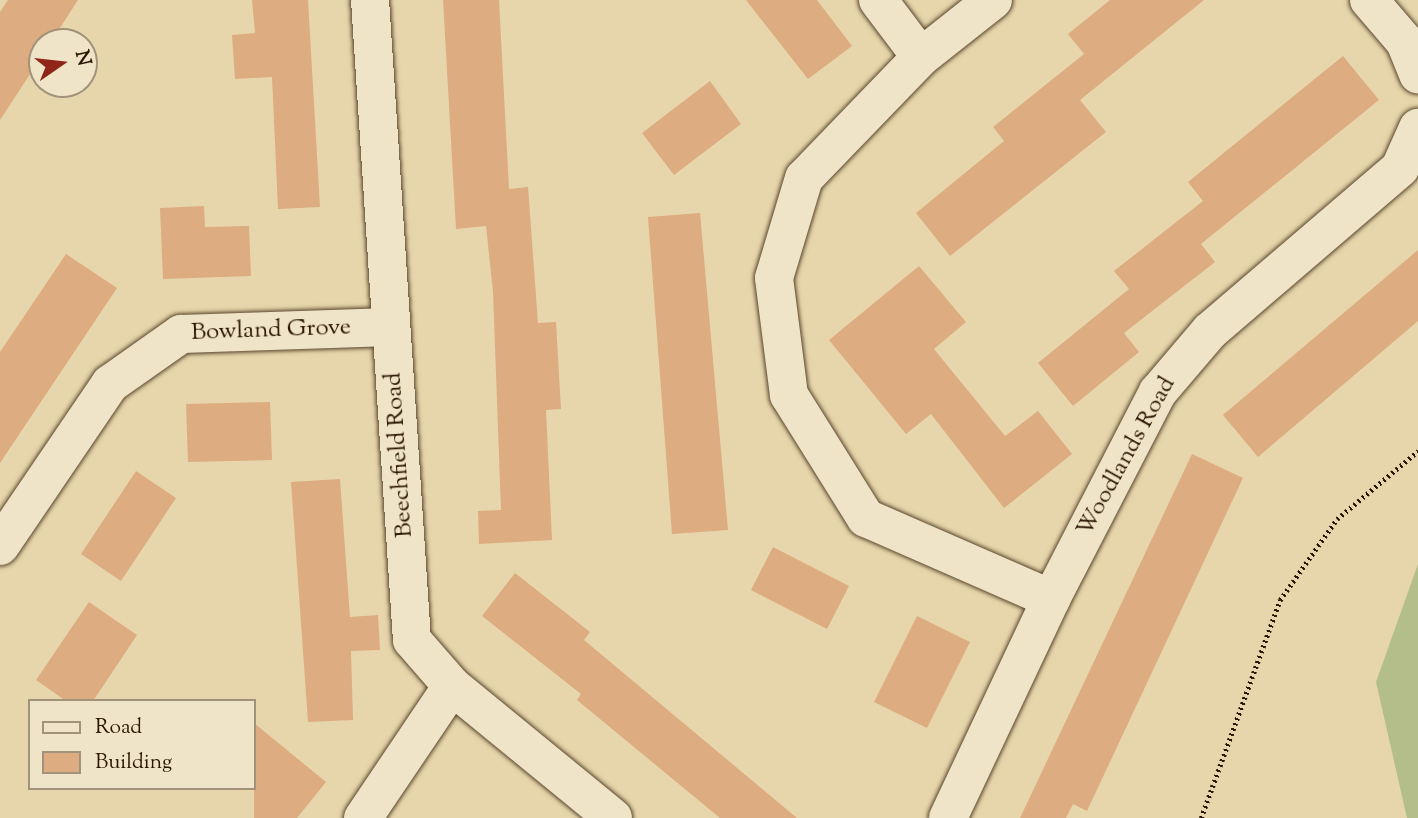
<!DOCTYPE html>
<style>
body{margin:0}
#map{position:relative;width:1418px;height:818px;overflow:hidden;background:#e7d6ab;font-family:"Sorts Mill Goudy",serif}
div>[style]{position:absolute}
.green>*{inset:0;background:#b4be8a}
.building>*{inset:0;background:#ddac80}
.path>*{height:4.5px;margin-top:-2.25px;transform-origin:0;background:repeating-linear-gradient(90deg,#2b1603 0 2px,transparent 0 5.5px)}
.roads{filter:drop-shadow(0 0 2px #5a462d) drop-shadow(0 0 2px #5a462d)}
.minor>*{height:38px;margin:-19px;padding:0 19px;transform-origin:19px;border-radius:19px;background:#efe4c8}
span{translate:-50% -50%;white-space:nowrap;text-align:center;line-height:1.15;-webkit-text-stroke:7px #efe4c8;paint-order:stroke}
.street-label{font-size:24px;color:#2b1603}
.legend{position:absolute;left:28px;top:699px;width:228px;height:91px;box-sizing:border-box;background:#efe4c8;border:2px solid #a19279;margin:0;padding:9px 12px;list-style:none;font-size:21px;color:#2b1603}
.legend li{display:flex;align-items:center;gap:14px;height:35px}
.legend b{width:35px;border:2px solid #a19279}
.north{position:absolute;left:28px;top:28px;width:70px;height:70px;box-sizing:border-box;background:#efe4c8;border:2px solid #a19279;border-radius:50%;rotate:76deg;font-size:19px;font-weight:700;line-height:28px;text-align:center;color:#2b1603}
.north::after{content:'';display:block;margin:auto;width:24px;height:32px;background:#8f2418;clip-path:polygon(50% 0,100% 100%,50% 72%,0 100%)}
</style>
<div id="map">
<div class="green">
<div style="clip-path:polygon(1418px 564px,1418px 818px,1407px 818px,1376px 682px)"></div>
</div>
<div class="building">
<div style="clip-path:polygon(8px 0,78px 0,51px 42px,42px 42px,42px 56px,0 120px,0 12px)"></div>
<div style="clip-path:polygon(252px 0,308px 0,320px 207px,278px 209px,272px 77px,235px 79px,232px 35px,255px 33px)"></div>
<div style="clip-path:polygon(443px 0,499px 0,509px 189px,528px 187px,538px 323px,556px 322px,561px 409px,546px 410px,552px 540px,479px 544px,478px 511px,501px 510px,493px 292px,486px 226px,456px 229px)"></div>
<div style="clip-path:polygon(746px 0,817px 0,852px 46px,808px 79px)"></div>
<div style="clip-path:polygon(1110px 0,1204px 0,1080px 100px,1106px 132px,950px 256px,916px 213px,1004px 141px,993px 127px,1084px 54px,1068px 34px)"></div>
<div style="clip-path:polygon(1343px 56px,1379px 100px,1201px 244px,1215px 262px,1124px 333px,1139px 352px,1073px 406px,1038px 363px,1129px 289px,1114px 271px,1203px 201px,1188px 182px)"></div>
<div style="clip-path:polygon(710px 81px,741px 124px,674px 175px,642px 133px)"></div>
<div style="clip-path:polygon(204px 206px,205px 227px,249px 226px,251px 276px,163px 279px,160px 208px)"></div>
<div style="clip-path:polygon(700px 213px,728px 530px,672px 534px,648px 217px)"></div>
<div style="clip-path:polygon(1418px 250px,1418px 321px,1258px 457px,1223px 415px)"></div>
<div style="clip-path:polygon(66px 254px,117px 288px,0 463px,0 352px)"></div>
<div style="clip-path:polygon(919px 266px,966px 322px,934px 349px,1005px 436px,1038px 411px,1072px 454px,1004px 508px,931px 414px,906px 434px,829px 340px)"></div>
<div style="clip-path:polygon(270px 402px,272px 460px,188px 462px,186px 404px)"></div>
<div style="clip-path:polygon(1192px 454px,1243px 478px,1087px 811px,1073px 804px,1066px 818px,1020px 818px)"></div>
<div style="clip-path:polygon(136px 471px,176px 498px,121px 581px,81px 554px)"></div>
<div style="clip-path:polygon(340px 479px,350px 617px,378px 615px,380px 650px,351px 651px,353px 720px,308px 722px,291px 482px)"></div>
<div style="clip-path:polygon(773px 547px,849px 586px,827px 629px,751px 590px)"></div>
<div style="clip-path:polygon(515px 573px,590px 632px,584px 640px,797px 818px,720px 818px,577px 700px,581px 694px,482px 616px)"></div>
<div style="clip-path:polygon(89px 602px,137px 635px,93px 701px,66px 701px,36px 680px)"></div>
<div style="clip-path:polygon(917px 616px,970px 642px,927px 728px,874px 702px)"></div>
<div style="clip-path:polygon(254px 723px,326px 782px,297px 818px,254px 818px)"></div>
</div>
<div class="path">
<div style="left:1201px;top:818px;width:232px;rotate:-70.1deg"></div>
<div style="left:1280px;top:600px;width:99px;rotate:-54.9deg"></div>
<div style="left:1337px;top:519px;width:106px;rotate:-40deg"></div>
</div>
<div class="roads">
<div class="minor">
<div style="left:370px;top:0;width:641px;rotate:86.25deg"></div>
<div style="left:412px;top:640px;width:61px;rotate:49deg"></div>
<div style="left:452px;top:686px;width:208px;rotate:39.3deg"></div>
<div style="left:878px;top:0;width:71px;rotate:53deg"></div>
<div style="left:993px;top:0;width:92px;rotate:141.6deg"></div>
<div style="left:921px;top:57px;width:168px;rotate:134deg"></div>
<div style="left:804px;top:178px;width:104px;rotate:106.7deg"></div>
<div style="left:774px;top:278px;width:118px;rotate:82.7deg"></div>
<div style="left:789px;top:395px;width:145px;rotate:58deg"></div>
<div style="left:866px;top:518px;width:202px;rotate:23.6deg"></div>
<div style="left:1369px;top:0;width:55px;rotate:49.4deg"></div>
<div style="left:1405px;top:42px;width:35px;rotate:68deg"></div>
<div style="left:0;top:546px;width:196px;rotate:-55.8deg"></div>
<div style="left:110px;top:384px;width:87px;rotate:-35.2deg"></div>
<div style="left:181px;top:334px;width:210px;rotate:-1.9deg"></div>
<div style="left:363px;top:818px;width:159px;rotate:-56deg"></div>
<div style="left:948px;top:818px;width:242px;rotate:-64.8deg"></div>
<div style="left:1051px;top:599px;width:233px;rotate:-62.7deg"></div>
<div style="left:1158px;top:392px;width:80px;rotate:-49.6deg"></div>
<div style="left:1210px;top:331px;width:250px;rotate:-40.6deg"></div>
<div style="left:1400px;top:168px;width:44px;rotate:-65.8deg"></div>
</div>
</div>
<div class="street-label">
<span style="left:271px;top:331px;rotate:-2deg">Bowland Grove</span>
<span style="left:400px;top:455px;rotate:-94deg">Beechfield Road</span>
<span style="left:1127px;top:457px;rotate:-61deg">Woodlands Road</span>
</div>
<ul class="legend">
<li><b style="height:9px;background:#efe4c8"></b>Road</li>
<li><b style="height:19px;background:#ddac80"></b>Building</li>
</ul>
<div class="north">N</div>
</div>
